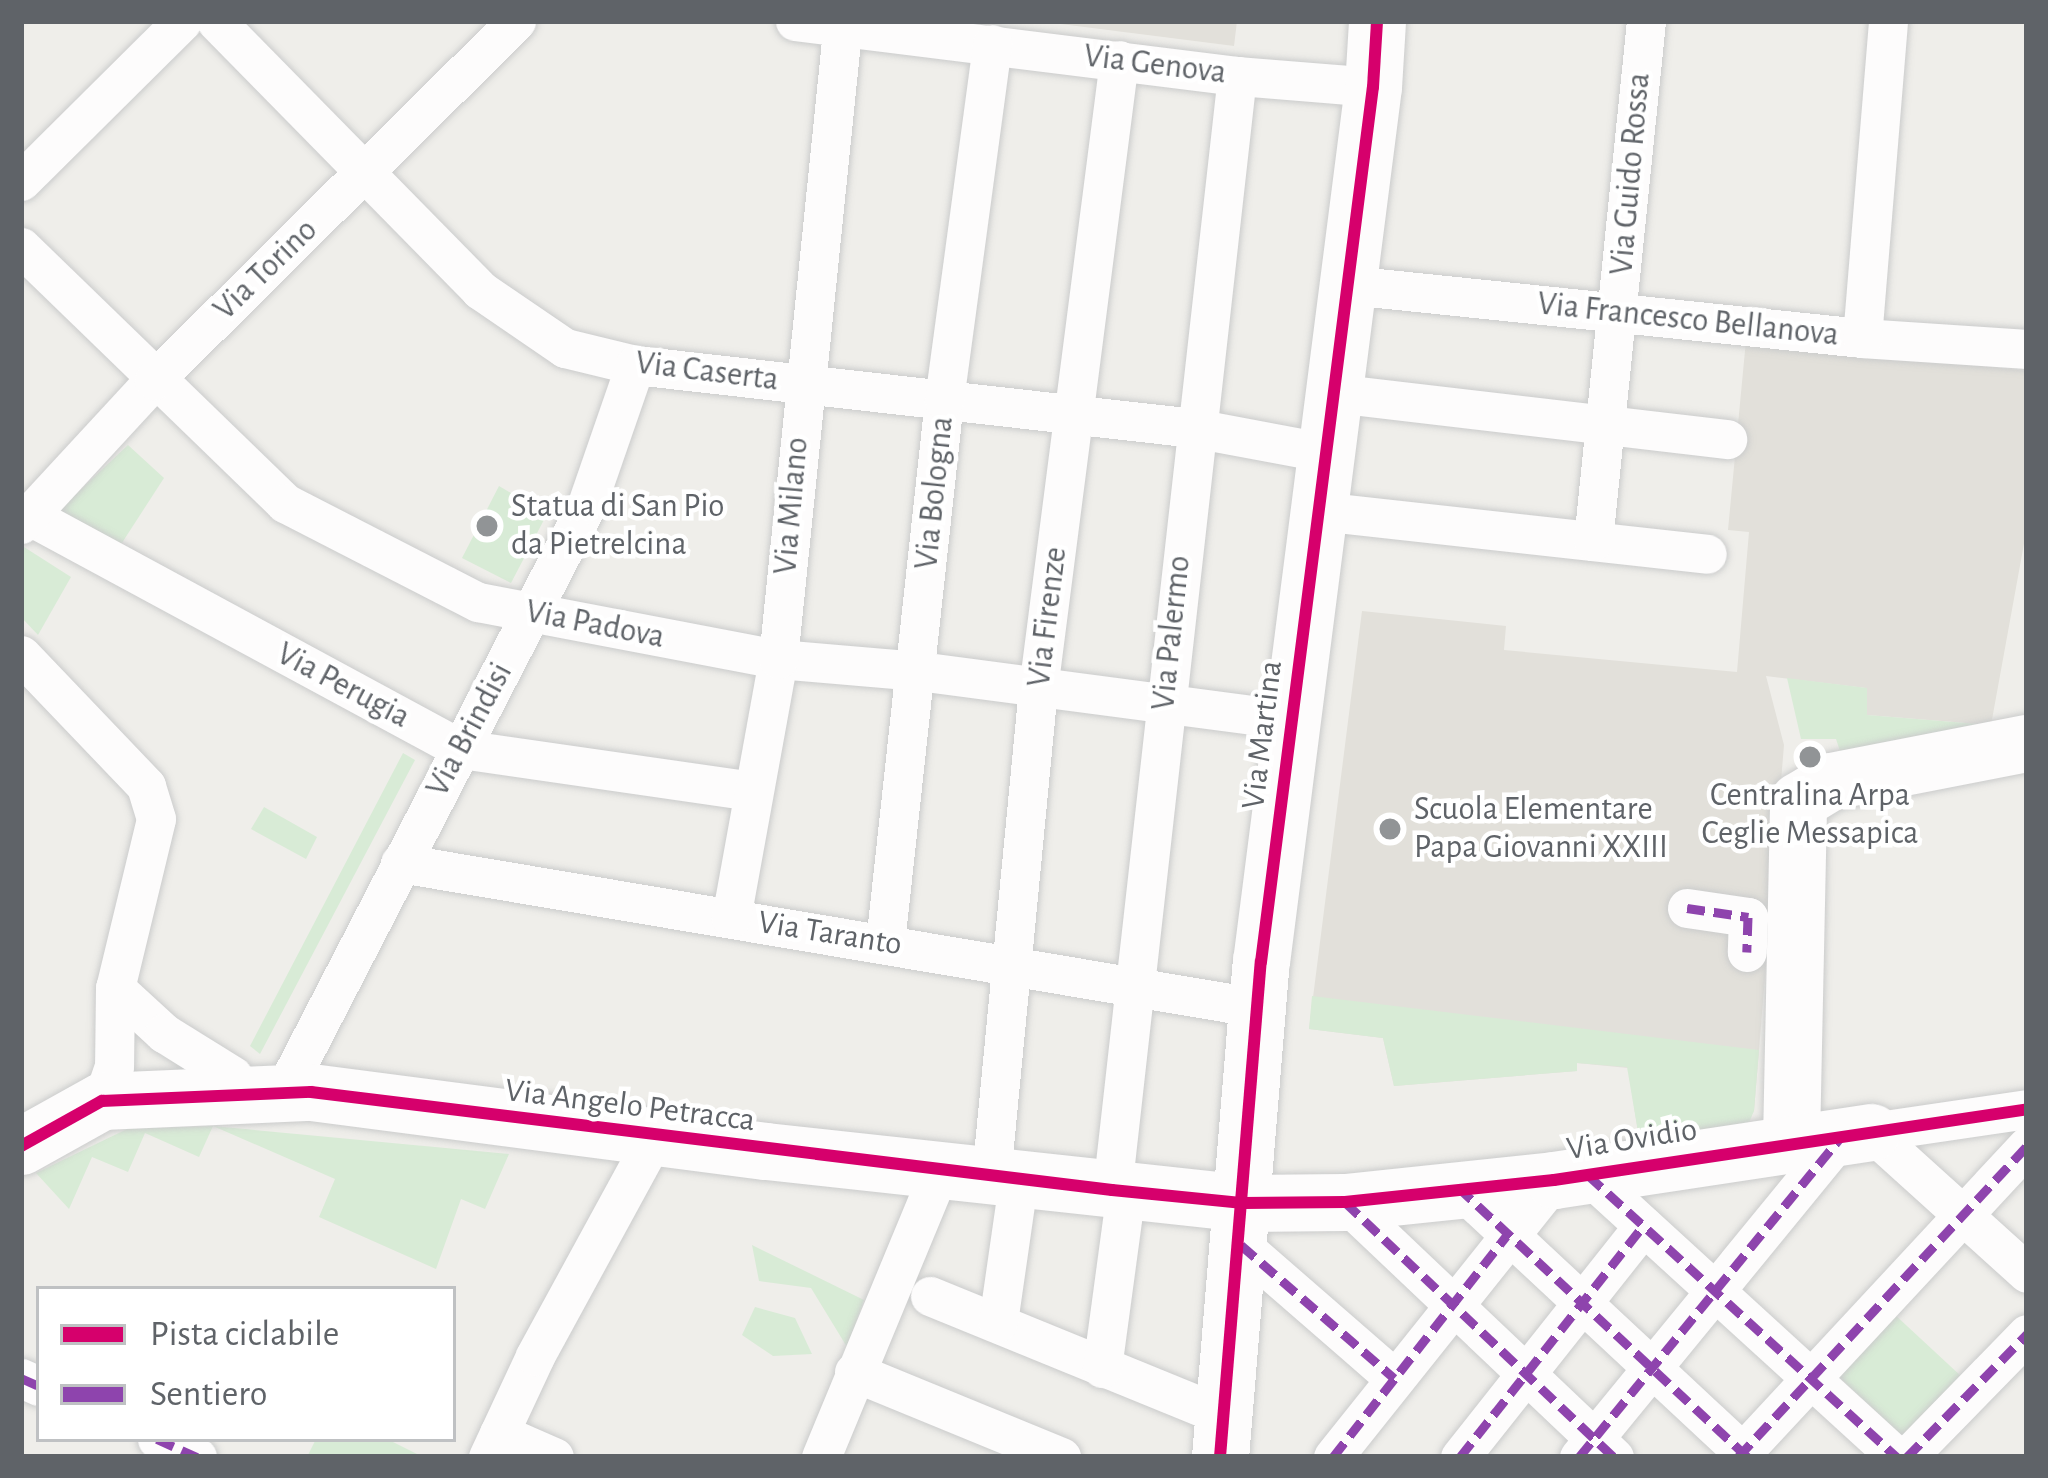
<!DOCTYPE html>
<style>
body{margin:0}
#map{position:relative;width:2048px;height:1478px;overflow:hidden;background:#efeeea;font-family:"Alegreya Sans",sans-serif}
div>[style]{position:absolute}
.education>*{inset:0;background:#e2e0da}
.green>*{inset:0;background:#d8ebd6}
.roads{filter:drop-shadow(0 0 3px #cbcccc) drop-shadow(0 0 3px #cbcccc)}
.street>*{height:39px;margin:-19.5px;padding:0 19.5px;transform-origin:19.5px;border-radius:19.5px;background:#fdfcfc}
.secondary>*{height:57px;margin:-28.5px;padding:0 28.5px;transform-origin:28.5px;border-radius:28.5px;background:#fdfcfc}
.quiet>*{height:9px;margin-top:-4.5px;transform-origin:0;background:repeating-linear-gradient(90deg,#8e44ad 0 18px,transparent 0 27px)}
.cycleway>*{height:12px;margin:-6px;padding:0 6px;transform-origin:6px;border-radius:6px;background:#d6006c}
.dots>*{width:33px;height:33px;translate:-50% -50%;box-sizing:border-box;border:6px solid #fff;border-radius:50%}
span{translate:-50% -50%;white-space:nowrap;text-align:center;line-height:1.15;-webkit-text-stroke:9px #fff;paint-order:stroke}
.street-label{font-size:33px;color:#5f6368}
.poi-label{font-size:33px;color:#5f6368}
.left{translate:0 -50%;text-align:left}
.frame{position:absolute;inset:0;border:24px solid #5f6368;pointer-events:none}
.legend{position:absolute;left:36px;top:1286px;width:420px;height:156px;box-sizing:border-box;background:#fff;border:3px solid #bfc1c3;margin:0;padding:15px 21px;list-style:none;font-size:36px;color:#5f6368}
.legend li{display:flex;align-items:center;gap:24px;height:60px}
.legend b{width:60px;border:3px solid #bfc1c3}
</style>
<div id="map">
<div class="education">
<div style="clip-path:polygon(1037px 21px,1237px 21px,1234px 46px)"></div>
<div style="clip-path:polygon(1746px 340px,2027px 371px,2027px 527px,1991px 725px,1867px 715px,1866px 688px,1766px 676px,1784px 745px,1754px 1111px,1639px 1138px,1628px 1068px,1577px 1063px,1577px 1071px,1394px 1086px,1383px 1038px,1309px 1029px,1362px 611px,1506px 626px,1504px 650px,1737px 672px,1749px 532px,1728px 530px)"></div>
</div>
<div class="green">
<div style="clip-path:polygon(128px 445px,164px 478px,118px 549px,57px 512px)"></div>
<div style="clip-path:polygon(499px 486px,547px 514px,511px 583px,462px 558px)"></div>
<div style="clip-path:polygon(24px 547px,71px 577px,38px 635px,21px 617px)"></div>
<div style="clip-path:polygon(1787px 678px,1867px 688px,1867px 715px,1991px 725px,1843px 760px,1836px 739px,1801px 739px)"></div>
<div style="clip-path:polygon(403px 753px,415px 760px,260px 1054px,250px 1046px)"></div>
<div style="clip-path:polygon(264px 807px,317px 837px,306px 859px,251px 829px)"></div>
<div style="clip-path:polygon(1312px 996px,1759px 1050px,1754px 1111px,1747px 1127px,1639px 1138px,1627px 1067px,1577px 1063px,1577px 1071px,1394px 1086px,1383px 1038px,1309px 1029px)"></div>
<div style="clip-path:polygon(213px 1126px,199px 1157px,145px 1133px,128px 1172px,92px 1157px,69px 1209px,36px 1173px,127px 1129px,213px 1126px,509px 1154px,485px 1209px,461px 1199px,436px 1269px,319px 1217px,335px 1179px)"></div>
<div style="clip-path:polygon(752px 1245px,864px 1300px,847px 1347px,811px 1288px,759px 1281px)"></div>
<div style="clip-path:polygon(755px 1307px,795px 1318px,812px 1354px,773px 1356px,742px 1335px)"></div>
<div style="clip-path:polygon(1893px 1313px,1962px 1377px,1904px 1438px,1837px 1375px)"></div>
<div style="clip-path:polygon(316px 1439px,387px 1439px,423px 1457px,307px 1457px)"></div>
</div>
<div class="roads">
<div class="street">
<div style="left:216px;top:21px;width:377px;rotate:45.5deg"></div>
<div style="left:480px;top:290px;width:103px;rotate:34.3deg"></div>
<div style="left:565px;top:348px;width:72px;rotate:13.7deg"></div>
<div style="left:635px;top:365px;width:563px;rotate:6.43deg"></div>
<div style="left:1194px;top:428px;width:135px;rotate:10.6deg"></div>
<div style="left:795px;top:21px;width:445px;rotate:7.1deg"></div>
<div style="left:1237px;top:76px;width:136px;rotate:4.6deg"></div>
<div style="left:21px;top:181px;width:227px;rotate:-44.8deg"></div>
<div style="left:21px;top:247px;width:368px;rotate:44.1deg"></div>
<div style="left:285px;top:503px;width:217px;rotate:27.2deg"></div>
<div style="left:478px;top:602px;width:305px;rotate:10.8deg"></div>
<div style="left:778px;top:659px;width:141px;rotate:4.9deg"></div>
<div style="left:918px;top:671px;width:377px;rotate:7.5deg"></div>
<div style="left:1349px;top:285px;width:516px;rotate:5.9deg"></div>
<div style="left:1862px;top:338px;width:165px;rotate:3.8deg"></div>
<div style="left:1862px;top:338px;width:318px;rotate:-85.3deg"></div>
<div style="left:1334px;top:393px;width:396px;rotate:6.7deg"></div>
<div style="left:1319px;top:511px;width:390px;rotate:6.3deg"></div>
<div style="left:30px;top:516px;width:490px;rotate:28.4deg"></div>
<div style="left:461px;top:749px;width:295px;rotate:8.2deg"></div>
<div style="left:21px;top:524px;width:196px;rotate:-47.3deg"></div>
<div style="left:154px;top:380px;width:510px;rotate:-44.76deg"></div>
<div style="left:1593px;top:541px;width:523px;rotate:-84.18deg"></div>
<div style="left:21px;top:655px;width:181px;rotate:46.3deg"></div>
<div style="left:146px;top:786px;width:34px;rotate:73deg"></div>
<div style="left:156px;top:819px;width:174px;rotate:103.6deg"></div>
<div style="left:115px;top:988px;width:78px;rotate:90.7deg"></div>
<div style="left:114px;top:1066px;width:37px;rotate:109deg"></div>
<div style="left:400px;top:863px;width:871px;rotate:9.58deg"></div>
<div style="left:1687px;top:908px;width:62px;rotate:8.4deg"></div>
<div style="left:1748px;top:917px;width:35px;rotate:92deg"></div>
<div style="left:731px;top:918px;width:263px;rotate:-79.7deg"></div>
<div style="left:778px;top:659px;width:641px;rotate:-84.18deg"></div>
<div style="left:885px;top:943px;width:546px;rotate:-83.8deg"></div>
<div style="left:944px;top:400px;width:359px;rotate:-82.3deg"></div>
<div style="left:115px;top:988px;width:67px;rotate:42.6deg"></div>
<div style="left:164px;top:1033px;width:81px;rotate:31.9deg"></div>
<div style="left:286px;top:1087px;width:656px;rotate:-62.69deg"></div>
<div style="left:587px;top:504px;width:147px;rotate:-70.9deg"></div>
<div style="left:1871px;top:1132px;width:210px;rotate:42.1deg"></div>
<div style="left:1871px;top:1132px;width:158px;rotate:-8.4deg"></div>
<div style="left:1588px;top:1175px;width:418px;rotate:42.4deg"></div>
<div style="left:991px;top:1176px;width:489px;rotate:-84.5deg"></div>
<div style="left:1038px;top:689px;width:634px;rotate:-82.66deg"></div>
<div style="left:1457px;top:1186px;width:398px;rotate:43deg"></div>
<div style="left:1112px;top:1190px;width:1121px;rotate:-83.6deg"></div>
<div style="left:1345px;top:1202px;width:371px;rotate:43.5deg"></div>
<div style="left:1241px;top:1245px;width:203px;rotate:41deg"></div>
<div style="left:930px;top:1296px;width:315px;rotate:22.2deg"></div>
<div style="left:998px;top:1322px;width:147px;rotate:-81.8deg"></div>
<div style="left:1102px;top:1368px;width:179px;rotate:-82.3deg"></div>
<div style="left:854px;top:1372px;width:224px;rotate:22.3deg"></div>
<div style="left:21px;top:1378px;width:20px;rotate:24deg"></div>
<div style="left:499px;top:1433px;width:60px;rotate:23.6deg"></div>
<div style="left:157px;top:1439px;width:44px;rotate:24.2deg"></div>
<div style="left:488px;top:1457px;width:111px;rotate:-65deg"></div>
<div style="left:535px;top:1356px;width:251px;rotate:-61.4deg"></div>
<div style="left:821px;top:1457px;width:311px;rotate:-67.5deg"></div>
<div style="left:1333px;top:1457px;width:354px;rotate:-51.4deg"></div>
<div style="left:1460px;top:1457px;width:295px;rotate:-51.6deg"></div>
<div style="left:1579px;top:1457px;width:416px;rotate:-50.7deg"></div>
<div style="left:1738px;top:1457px;width:425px;rotate:-47.1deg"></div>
<div style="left:1907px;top:1457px;width:172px;rotate:-45.7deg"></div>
</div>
<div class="secondary">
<div style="left:1791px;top:1141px;width:340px;rotate:-88.8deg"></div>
<div style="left:1798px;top:801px;width:39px;rotate:-31deg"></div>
<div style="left:1831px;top:781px;width:200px;rotate:-11deg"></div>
<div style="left:21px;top:1146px;width:93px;rotate:-29.1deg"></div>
<div style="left:102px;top:1101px;width:209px;rotate:-2.5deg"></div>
<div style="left:311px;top:1092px;width:459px;rotate:7.4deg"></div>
<div style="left:766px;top:1151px;width:480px;rotate:6.2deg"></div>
<div style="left:1243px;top:1203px;width:102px;rotate:-0.6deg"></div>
<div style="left:1345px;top:1202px;width:210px;rotate:-6deg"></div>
<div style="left:1554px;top:1180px;width:321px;rotate:-8.6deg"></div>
<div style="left:1220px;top:1457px;width:497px;rotate:-85.3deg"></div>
<div style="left:1261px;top:962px;width:882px;rotate:-82.71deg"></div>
<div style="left:1373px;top:87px;width:66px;rotate:-86.5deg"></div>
</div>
</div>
<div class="quiet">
<div style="left:1687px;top:908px;width:62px;rotate:8.4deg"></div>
<div style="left:1748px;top:917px;width:35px;rotate:92deg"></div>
<div style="left:1588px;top:1175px;width:418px;rotate:42.4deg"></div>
<div style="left:1458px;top:1187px;width:396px;rotate:43deg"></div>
<div style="left:1345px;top:1202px;width:371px;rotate:43.5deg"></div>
<div style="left:1241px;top:1245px;width:203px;rotate:41deg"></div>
<div style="left:21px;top:1378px;width:20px;rotate:24deg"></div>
<div style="left:157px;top:1439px;width:44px;rotate:24.2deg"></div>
<div style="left:1333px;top:1457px;width:281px;rotate:-51.9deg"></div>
<div style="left:1460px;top:1457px;width:295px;rotate:-51.6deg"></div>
<div style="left:1579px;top:1457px;width:416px;rotate:-50.7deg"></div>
<div style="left:1738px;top:1457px;width:425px;rotate:-47.1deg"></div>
<div style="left:1907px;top:1457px;width:172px;rotate:-45.7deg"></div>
</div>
<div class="cycleway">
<div style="left:21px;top:1146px;width:93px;rotate:-29.1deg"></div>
<div style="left:102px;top:1101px;width:209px;rotate:-2.5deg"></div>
<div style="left:311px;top:1092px;width:807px;rotate:6.98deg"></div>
<div style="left:1112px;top:1190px;width:132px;rotate:5.7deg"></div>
<div style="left:1243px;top:1203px;width:102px;rotate:-0.6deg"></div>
<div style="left:1345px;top:1202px;width:210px;rotate:-6deg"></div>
<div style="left:1554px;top:1180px;width:478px;rotate:-8.5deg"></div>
<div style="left:1220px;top:1457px;width:497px;rotate:-85.3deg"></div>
<div style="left:1261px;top:962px;width:882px;rotate:-82.71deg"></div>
<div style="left:1373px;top:87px;width:66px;rotate:-86.5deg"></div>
</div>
<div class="dots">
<div style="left:487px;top:526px;background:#919496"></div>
<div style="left:1810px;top:757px;background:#919496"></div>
<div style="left:1390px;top:829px;background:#919496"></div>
</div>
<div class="street-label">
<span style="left:1155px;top:65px;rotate:7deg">Via Genova</span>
<span style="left:1631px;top:174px;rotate:-85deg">Via Guido Rossa</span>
<span style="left:266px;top:270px;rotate:-44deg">Via Torino</span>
<span style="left:1688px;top:320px;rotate:6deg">Via Francesco Bellanova</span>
<span style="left:707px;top:372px;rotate:7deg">Via Caserta</span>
<span style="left:935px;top:493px;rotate:-84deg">Via Bologna</span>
<span style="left:792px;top:506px;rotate:-85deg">Via Milano</span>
<span style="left:1048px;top:617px;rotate:-83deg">Via Firenze</span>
<span style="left:595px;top:625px;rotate:11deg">Via Padova</span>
<span style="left:1172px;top:633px;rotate:-84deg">Via Palermo</span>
<span style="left:343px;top:686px;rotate:28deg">Via Perugia</span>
<span style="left:470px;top:730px;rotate:-62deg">Via Brindisi</span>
<span style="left:1263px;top:735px;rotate:-83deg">Via Martina</span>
<span style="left:830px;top:934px;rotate:9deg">Via Taranto</span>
<span style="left:630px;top:1106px;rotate:7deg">Via Angelo Petracca</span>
<span style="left:1632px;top:1140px;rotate:-9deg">Via Ovidio</span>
</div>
<div class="poi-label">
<span class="left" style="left:511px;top:526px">Statua di San Pio<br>da Pietrelcina</span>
<span style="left:1810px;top:815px">Centralina Arpa<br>Ceglie Messapica</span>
<span class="left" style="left:1414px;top:829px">Scuola Elementare<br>Papa Giovanni XXIII</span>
</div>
<div class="frame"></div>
<ul class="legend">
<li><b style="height:15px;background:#d6006c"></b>Pista ciclabile</li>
<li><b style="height:15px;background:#8e44ad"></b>Sentiero</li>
</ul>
</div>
